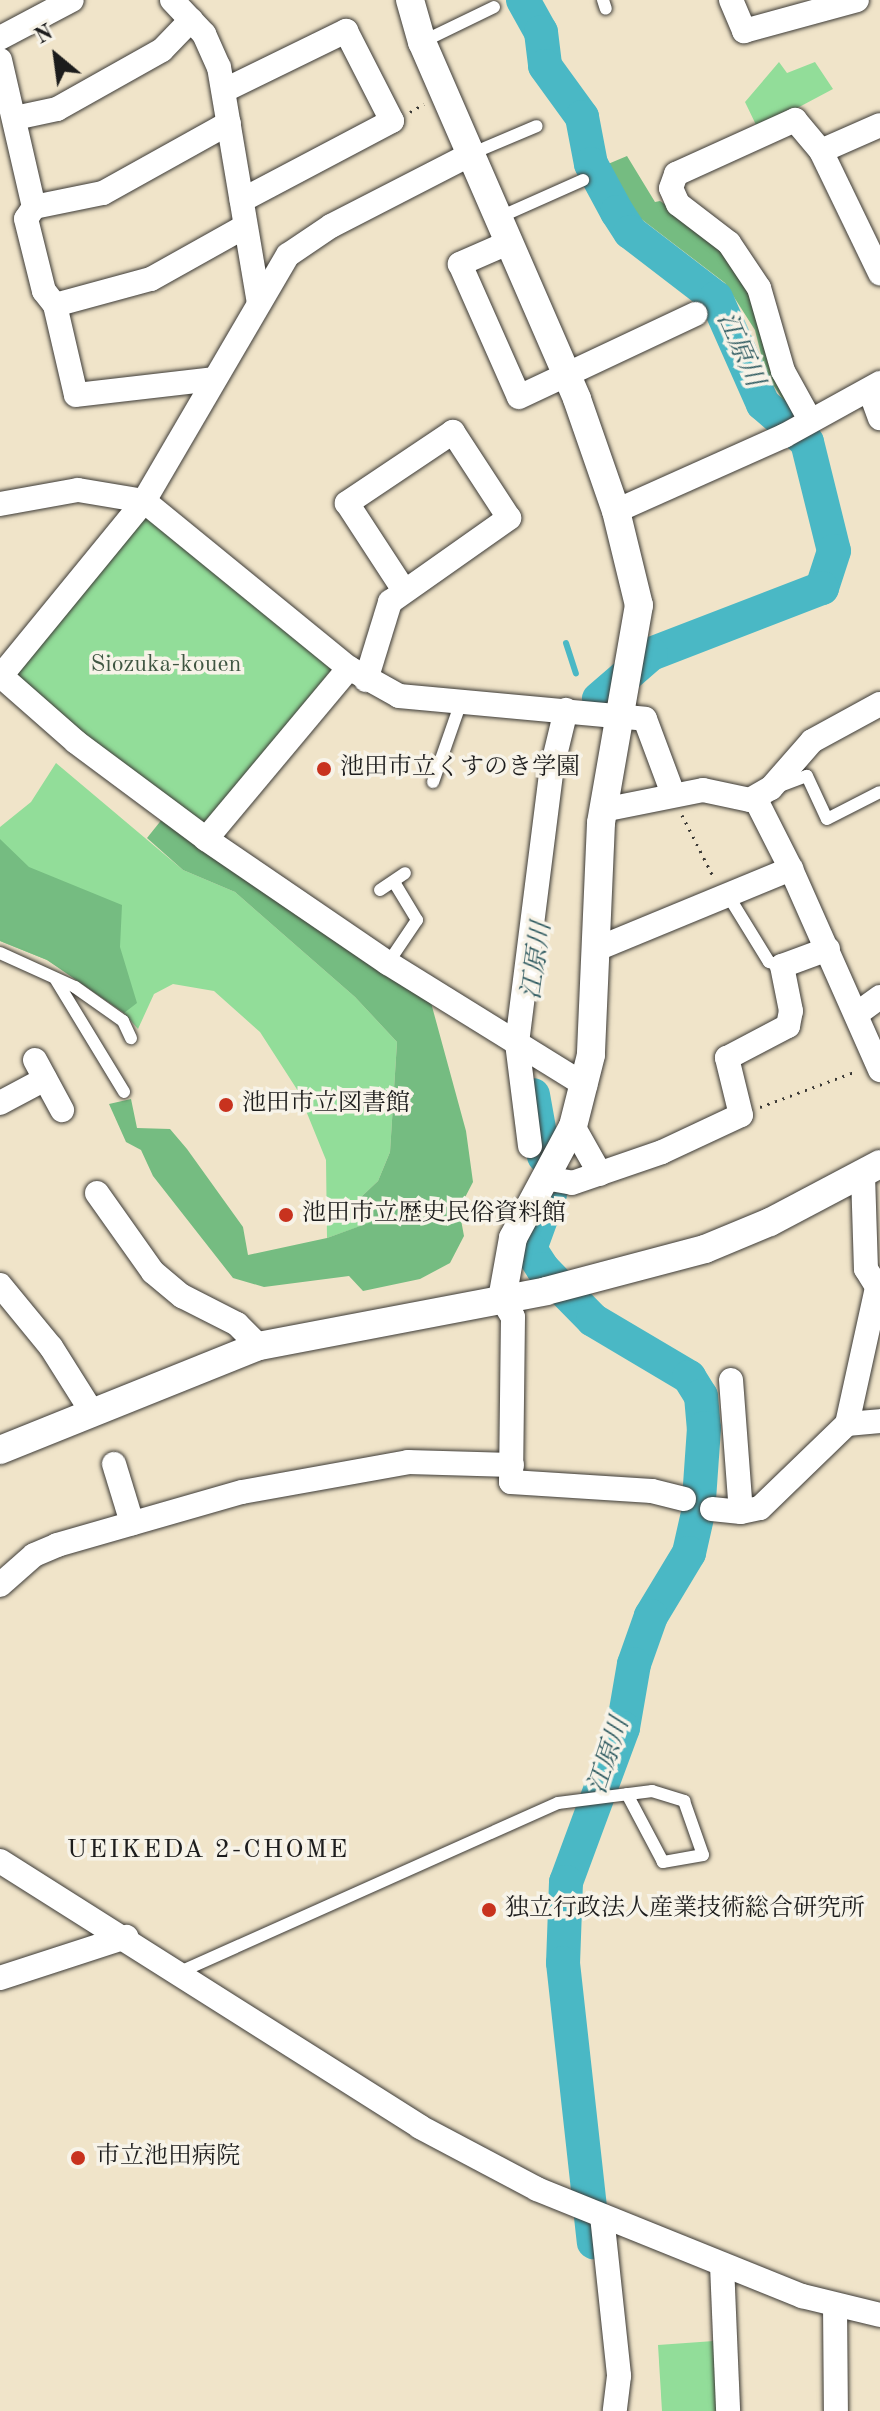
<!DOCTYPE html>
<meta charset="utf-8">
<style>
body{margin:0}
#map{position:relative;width:880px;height:2411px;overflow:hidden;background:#f0e4c9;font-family:"Old Standard TT","Noto Serif JP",serif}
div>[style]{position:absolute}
.green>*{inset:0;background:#92dd99}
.forest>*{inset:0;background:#75bc81}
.stream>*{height:6px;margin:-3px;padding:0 3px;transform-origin:3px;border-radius:3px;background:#4ab8c5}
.river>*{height:34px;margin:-17px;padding:0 17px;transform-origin:17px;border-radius:17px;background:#4ab8c5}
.path>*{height:3px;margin-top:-1.5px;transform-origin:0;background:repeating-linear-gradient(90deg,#3c3a36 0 2px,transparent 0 8px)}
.roads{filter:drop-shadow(0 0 2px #3c3a36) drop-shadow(0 0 2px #3c3a36)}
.service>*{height:12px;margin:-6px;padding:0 6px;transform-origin:6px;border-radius:6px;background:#fff}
.minor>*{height:24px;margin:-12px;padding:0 12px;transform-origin:12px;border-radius:12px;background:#fff}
.tertiary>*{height:28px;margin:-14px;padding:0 14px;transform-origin:14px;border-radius:14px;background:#fff}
.dots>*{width:22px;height:22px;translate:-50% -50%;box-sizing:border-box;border:4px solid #f7f3e8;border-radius:50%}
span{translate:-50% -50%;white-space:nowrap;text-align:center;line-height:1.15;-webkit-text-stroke:7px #f7f3e8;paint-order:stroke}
.park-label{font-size:24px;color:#3f5642}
.poi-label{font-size:24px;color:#1c1c1c}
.left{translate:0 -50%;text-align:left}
.water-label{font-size:26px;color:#2e5a60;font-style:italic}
.neighbourhood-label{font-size:26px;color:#1c1c1c;letter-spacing:2px}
.north{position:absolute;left:16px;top:16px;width:80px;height:80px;-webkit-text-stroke:6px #f7f3e8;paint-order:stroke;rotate:331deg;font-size:22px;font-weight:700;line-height:32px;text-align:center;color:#1c1c1c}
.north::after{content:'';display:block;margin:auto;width:28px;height:36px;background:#1c1c1c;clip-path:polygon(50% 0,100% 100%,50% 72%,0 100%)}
</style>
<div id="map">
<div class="green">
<div style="clip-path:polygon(779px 62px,787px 73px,815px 62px,833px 89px,758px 129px,745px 102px)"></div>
<div style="clip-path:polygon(152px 517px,332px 669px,207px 822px,197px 823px,137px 779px,17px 675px,140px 520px)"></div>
<div style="clip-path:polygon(56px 763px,183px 870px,235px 892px,355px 997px,397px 1042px,390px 1152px,378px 1181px,360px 1198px,372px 1222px,327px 1238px,326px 1160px,298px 1091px,260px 1032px,214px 991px,173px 984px,154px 994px,138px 1029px,118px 1006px,47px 960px,0 941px,0 827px,31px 802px)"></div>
<div style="clip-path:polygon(714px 2341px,718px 2411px,662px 2411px,658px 2345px)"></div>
</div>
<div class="forest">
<div style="clip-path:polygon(627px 156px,655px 202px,660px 201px,710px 234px,745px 280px,789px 398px,787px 406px,766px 374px,755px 330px,725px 283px,636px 215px,608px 164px)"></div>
<div style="clip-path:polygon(163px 818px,430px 999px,466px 1131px,473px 1182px,459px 1209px,464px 1236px,450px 1263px,420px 1279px,363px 1291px,349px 1276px,264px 1287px,233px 1278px,153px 1176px,141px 1150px,126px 1142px,109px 1104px,131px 1099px,137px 1128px,170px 1129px,187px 1149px,243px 1227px,248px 1255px,327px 1238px,371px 1222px,360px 1198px,378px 1181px,390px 1152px,397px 1042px,355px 997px,235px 892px,183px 870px,147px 838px)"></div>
<div style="clip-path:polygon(0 839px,29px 867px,122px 905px,120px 947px,137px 1003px,124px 1013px,47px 960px,0 941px)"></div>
</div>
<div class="stream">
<div style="left:566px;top:643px;width:32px;rotate:72deg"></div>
</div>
<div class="river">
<div style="left:523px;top:0;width:37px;rotate:61deg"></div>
<div style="left:541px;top:32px;width:34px;rotate:83deg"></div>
<div style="left:545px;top:66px;width:63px;rotate:54deg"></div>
<div style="left:582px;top:117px;width:48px;rotate:79.2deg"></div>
<div style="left:591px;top:164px;width:55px;rotate:61.6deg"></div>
<div style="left:617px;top:212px;width:24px;rotate:57deg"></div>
<div style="left:630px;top:232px;width:108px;rotate:37.5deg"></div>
<div style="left:716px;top:298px;width:116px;rotate:66.1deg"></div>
<div style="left:763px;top:404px;width:58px;rotate:40.8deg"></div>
<div style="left:807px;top:442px;width:112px;rotate:76.1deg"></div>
<div style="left:834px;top:551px;width:39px;rotate:108deg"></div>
<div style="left:822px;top:588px;width:183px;rotate:158.9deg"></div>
<div style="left:651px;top:654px;width:69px;rotate:139.1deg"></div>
<div style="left:533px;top:1095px;width:62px;rotate:79.8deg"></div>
<div style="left:550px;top:1194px;width:59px;rotate:110deg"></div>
<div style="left:530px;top:1249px;width:24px;rotate:57deg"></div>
<div style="left:543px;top:1269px;width:71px;rotate:45.6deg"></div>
<div style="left:593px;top:1320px;width:112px;rotate:30.7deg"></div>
<div style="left:689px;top:1377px;width:22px;rotate:58deg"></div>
<div style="left:701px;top:1396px;width:32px;rotate:85deg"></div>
<div style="left:704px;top:1428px;width:85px;rotate:94deg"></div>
<div style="left:698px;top:1513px;width:41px;rotate:102.7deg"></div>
<div style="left:689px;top:1553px;width:74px;rotate:121.1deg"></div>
<div style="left:651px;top:1616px;width:51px;rotate:109.5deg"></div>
<div style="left:634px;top:1664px;width:65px;rotate:99.8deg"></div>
<div style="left:623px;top:1728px;width:164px;rotate:110.3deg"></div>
<div style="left:566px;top:1882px;width:81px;rotate:92.1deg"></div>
<div style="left:563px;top:1963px;width:281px;rotate:83.7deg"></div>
</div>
<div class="path">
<div style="left:410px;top:112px;width:16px;rotate:-30deg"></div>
<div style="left:682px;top:815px;width:68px;rotate:63.1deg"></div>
<div style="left:760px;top:1107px;width:103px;rotate:-20.4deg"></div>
</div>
<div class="roads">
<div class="service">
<div style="left:603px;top:0;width:9px;rotate:72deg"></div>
<div style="left:422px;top:42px;width:80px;rotate:-25.9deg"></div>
<div style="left:473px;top:153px;width:69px;rotate:-22.9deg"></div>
<div style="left:500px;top:217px;width:91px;rotate:-24deg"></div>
<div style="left:433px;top:782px;width:82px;rotate:-70.7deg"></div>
<div style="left:775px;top:788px;width:34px;rotate:-21deg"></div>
<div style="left:807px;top:776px;width:47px;rotate:65.1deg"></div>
<div style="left:827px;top:819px;width:59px;rotate:-27deg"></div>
<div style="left:380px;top:890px;width:30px;rotate:-34deg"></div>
<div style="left:729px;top:897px;width:76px;rotate:58.4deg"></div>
<div style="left:769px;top:962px;width:14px;rotate:17deg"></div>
<div style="left:0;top:953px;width:82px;rotate:24.4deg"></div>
<div style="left:75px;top:987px;width:59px;rotate:35.3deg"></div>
<div style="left:123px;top:1021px;width:19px;rotate:65deg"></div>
<div style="left:388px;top:963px;width:52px;rotate:-56deg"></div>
<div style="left:417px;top:920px;width:44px;rotate:-121.2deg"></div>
<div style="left:56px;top:980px;width:131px;rotate:58.7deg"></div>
<div style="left:180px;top:1972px;width:414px;rotate:-24.1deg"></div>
<div style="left:558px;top:1803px;width:95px;rotate:-7.3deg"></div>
<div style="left:652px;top:1791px;width:34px;rotate:17deg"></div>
<div style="left:684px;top:1801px;width:57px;rotate:70.6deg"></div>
<div style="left:703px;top:1855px;width:41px;rotate:170.1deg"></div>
<div style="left:663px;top:1862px;width:77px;rotate:-117.9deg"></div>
</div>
<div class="minor">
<div style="left:172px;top:0;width:47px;rotate:46.7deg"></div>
<div style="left:204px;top:34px;width:36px;rotate:66deg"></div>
<div style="left:219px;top:67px;width:239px;rotate:80.4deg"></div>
<div style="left:731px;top:0;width:34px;rotate:67deg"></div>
<div style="left:744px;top:31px;width:117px;rotate:-15.3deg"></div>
<div style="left:0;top:38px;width:81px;rotate:-27.8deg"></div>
<div style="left:0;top:60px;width:151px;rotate:77deg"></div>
<div style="left:34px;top:207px;width:14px;rotate:124deg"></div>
<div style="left:26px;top:219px;width:74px;rotate:76deg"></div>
<div style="left:44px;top:291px;width:18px;rotate:52deg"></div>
<div style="left:55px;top:305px;width:92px;rotate:76.9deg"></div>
<div style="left:76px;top:395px;width:139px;rotate:-6.6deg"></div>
<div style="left:225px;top:90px;width:135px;rotate:-26deg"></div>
<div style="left:346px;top:31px;width:101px;rotate:62.9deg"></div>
<div style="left:392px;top:121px;width:170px;rotate:152.2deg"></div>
<div style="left:15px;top:118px;width:43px;rotate:-12.1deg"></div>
<div style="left:57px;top:109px;width:120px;rotate:-29.3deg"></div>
<div style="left:162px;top:50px;width:42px;rotate:-46deg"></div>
<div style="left:821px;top:151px;width:136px;rotate:64.2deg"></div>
<div style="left:34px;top:207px;width:70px;rotate:-11.5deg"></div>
<div style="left:103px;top:193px;width:144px;rotate:-29.1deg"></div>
<div style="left:510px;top:242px;width:55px;rotate:156.3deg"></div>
<div style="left:460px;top:264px;width:145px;rotate:66.1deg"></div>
<div style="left:519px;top:397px;width:195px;rotate:-25.2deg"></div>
<div style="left:55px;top:305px;width:99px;rotate:-15.2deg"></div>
<div style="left:151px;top:279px;width:107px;rotate:-29.2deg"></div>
<div style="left:870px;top:391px;width:29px;rotate:70deg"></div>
<div style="left:810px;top:420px;width:56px;rotate:-118.9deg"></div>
<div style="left:783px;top:371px;width:86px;rotate:-106.1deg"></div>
<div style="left:759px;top:288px;width:54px;rotate:-123.7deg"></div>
<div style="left:729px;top:243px;width:64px;rotate:-142.6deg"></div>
<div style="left:678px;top:204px;width:17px;rotate:-114deg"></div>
<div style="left:671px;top:188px;width:15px;rotate:-70deg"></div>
<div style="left:676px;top:174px;width:131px;rotate:-24.4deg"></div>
<div style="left:795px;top:120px;width:40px;rotate:50deg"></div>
<div style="left:821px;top:151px;width:64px;rotate:-23.8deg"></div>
<div style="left:0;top:504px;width:79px;rotate:-10.2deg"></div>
<div style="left:78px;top:490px;width:67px;rotate:9.5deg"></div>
<div style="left:144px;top:501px;width:264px;rotate:39.2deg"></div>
<div style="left:349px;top:668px;width:57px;rotate:29.2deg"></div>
<div style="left:399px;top:696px;width:247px;rotate:5.3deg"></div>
<div style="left:645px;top:719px;width:80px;rotate:69.5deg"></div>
<div style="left:616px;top:511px;width:184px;rotate:-24.1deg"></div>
<div style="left:784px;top:436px;width:110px;rotate:-28.9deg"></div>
<div style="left:1px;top:676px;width:100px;rotate:41.3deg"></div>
<div style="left:76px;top:742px;width:162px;rotate:36.7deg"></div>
<div style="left:206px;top:839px;width:220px;rotate:34.3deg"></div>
<div style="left:388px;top:963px;width:232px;rotate:31.8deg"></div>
<div style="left:0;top:677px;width:227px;rotate:-50.7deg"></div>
<div style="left:144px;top:501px;width:285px;rotate:-59.7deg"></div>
<div style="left:288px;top:255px;width:52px;rotate:-34deg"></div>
<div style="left:331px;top:226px;width:160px;rotate:-27.2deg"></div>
<div style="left:366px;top:680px;width:82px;rotate:-72.9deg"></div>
<div style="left:390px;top:602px;width:146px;rotate:-35.2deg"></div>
<div style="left:509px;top:518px;width:103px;rotate:-123.1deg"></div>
<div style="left:453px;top:432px;width:128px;rotate:146.2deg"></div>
<div style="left:347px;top:503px;width:103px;rotate:56.9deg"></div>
<div style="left:755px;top:798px;width:80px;rotate:63.1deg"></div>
<div style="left:603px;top:810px;width:102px;rotate:-11.3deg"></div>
<div style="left:703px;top:790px;width:48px;rotate:12deg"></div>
<div style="left:750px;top:800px;width:24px;rotate:-30deg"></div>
<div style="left:771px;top:788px;width:62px;rotate:-48.9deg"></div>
<div style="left:812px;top:741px;width:77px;rotate:-28.6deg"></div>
<div style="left:206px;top:839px;width:223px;rotate:-50.1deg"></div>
<div style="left:599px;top:948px;width:208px;rotate:-22.4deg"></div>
<div style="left:791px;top:869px;width:220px;rotate:66.1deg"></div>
<div style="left:858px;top:1013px;width:27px;rotate:-36deg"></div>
<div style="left:35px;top:1060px;width:57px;rotate:61.6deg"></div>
<div style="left:0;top:1103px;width:51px;rotate:-28.1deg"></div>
<div style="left:573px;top:1126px;width:55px;rotate:60.6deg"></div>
<div style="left:530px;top:1146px;width:104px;rotate:-97.2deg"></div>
<div style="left:517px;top:1043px;width:273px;rotate:-82.8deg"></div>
<div style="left:551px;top:772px;width:64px;rotate:-76.4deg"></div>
<div style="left:863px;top:1175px;width:94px;rotate:88.2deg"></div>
<div style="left:866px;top:1269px;width:26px;rotate:58deg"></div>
<div style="left:545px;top:1178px;width:27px;rotate:10deg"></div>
<div style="left:572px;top:1183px;width:95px;rotate:-19deg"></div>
<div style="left:662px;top:1152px;width:87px;rotate:-25.1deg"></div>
<div style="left:741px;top:1115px;width:59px;rotate:-103.8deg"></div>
<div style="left:727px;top:1058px;width:69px;rotate:-27.7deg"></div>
<div style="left:788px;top:1026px;width:15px;rotate:-79deg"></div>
<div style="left:791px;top:1011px;width:46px;rotate:-101.3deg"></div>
<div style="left:782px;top:966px;width:49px;rotate:-20.3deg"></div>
<div style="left:97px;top:1193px;width:97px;rotate:54.7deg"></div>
<div style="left:153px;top:1272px;width:38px;rotate:40deg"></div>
<div style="left:182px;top:1296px;width:62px;rotate:27deg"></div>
<div style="left:237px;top:1324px;width:31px;rotate:45deg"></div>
<div style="left:0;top:1285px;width:80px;rotate:50.6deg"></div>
<div style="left:51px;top:1347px;width:77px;rotate:57.8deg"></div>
<div style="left:502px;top:1299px;width:21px;rotate:59deg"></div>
<div style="left:513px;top:1317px;width:165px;rotate:90.7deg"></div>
<div style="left:511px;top:1482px;width:141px;rotate:3.7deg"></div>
<div style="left:652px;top:1491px;width:33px;rotate:14deg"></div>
<div style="left:731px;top:1380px;width:132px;rotate:85.7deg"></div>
<div style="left:741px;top:1512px;width:19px;rotate:-12deg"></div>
<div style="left:760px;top:1508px;width:121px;rotate:-44deg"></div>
<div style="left:847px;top:1424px;width:33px;rotate:-5deg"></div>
<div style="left:847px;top:1424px;width:140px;rotate:-77.6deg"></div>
<div style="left:114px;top:1464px;width:62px;rotate:73deg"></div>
<div style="left:712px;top:1509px;width:29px;rotate:6deg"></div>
<div style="left:0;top:1585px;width:45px;rotate:-41.4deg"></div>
<div style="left:34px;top:1555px;width:25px;rotate:-23deg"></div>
<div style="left:57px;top:1545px;width:192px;rotate:-16deg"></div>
<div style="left:242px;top:1492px;width:169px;rotate:-10.2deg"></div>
<div style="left:408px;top:1462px;width:104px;rotate:1.7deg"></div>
<div style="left:0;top:1861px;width:497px;rotate:32.3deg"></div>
<div style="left:420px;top:2127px;width:132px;rotate:27.9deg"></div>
<div style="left:537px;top:2189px;width:286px;rotate:22deg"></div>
<div style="left:802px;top:2296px;width:80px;rotate:13.7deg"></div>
<div style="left:0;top:1978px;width:133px;rotate:-18deg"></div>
<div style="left:602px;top:2216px;width:161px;rotate:83.9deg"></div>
<div style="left:619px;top:2376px;width:35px;rotate:97deg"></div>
<div style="left:722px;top:2265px;width:146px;rotate:87.6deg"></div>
<div style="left:835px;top:2305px;width:106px;rotate:89.5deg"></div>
</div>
<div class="tertiary">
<div style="left:410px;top:0;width:44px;rotate:74.1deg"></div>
<div style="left:422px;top:42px;width:389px;rotate:66.5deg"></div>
<div style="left:577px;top:399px;width:119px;rotate:70.8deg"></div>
<div style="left:616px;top:511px;width:97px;rotate:76.3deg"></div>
<div style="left:639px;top:605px;width:221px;rotate:99.9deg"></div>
<div style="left:601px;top:823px;width:232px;rotate:92.5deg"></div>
<div style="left:591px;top:1055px;width:73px;rotate:104.2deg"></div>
<div style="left:573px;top:1126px;width:127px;rotate:118.2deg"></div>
<div style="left:513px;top:1238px;width:62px;rotate:100.2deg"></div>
<div style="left:0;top:1450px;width:279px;rotate:-21.9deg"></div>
<div style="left:259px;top:1346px;width:292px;rotate:-10.8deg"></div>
<div style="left:546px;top:1291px;width:164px;rotate:-14.8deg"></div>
<div style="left:705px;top:1249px;width:70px;rotate:-22.6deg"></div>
<div style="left:770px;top:1222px;width:124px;rotate:-27.8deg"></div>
</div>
</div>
<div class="dots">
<div style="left:324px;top:769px;background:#c8321e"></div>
<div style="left:226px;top:1105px;background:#c8321e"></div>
<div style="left:286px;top:1215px;background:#c8321e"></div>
<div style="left:489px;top:1910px;background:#c8321e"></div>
<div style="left:78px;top:2158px;background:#c8321e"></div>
</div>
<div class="park-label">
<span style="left:166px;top:666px">Siozuka-kouen</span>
</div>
<div class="poi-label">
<span class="left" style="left:340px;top:769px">池田市立くすのき学園</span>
<span class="left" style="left:242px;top:1105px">池田市立図書館</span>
<span class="left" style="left:302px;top:1215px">池田市立歴史民俗資料館</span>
<span class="left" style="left:505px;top:1910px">独立行政法人産業技術総合研究所</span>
<span class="left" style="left:96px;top:2158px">市立池田病院</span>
</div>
<div class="water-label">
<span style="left:739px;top:350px;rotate:66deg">江原川</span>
<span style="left:538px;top:961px;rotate:-82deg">江原川</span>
<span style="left:610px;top:1756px;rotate:-72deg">江原川</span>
</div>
<div class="neighbourhood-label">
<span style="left:208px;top:1851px">UEIKEDA 2-CHOME</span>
</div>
<div class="north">N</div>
</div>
